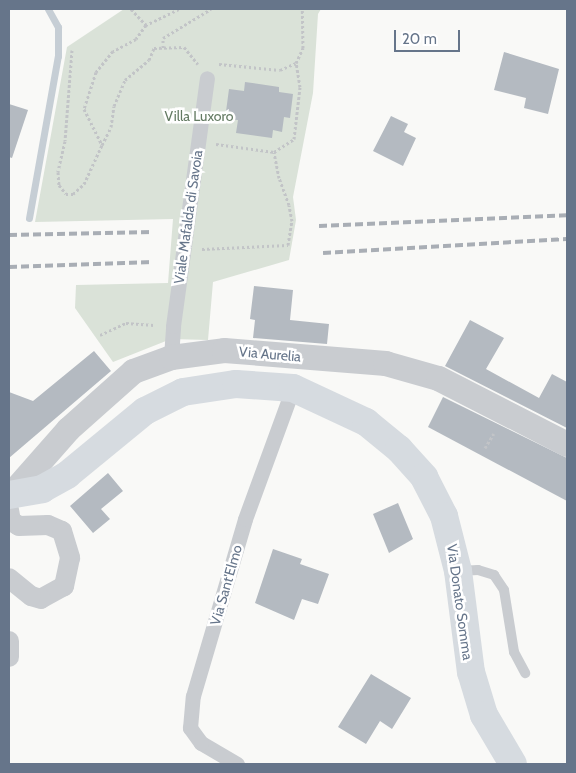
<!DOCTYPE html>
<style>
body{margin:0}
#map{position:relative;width:576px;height:773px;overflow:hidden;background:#f9f9f7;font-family:Cabin,sans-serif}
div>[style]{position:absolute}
.green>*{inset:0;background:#dae2d8}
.stream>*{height:7px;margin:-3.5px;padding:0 3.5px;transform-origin:3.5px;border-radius:3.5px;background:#c6ced5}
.building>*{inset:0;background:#b4bac1}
.path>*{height:3px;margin-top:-1.5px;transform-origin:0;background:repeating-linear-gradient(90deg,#c2c4c7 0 2.5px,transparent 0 5px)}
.service>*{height:10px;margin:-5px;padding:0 5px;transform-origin:5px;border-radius:5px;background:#c9ccd0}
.pedestrian>*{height:15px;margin:-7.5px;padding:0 7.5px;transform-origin:7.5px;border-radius:7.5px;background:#c9ccd0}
.minor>*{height:20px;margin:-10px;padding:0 10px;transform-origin:10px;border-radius:10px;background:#c9ccd0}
.tertiary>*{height:25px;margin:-12.5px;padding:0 12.5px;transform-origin:12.5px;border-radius:12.5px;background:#c9ccd0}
.primary>*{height:28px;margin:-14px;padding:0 14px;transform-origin:14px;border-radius:14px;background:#d6dbe0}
.rail>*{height:4px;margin-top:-2px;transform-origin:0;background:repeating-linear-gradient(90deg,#a9aeb5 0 8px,transparent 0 12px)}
span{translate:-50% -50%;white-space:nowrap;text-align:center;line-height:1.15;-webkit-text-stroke:5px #fff;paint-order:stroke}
.park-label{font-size:14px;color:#637a62}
.street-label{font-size:14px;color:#66758a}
.frame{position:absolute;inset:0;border:10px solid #66758a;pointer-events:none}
.scale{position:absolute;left:394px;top:30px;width:66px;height:22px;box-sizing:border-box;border:2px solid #66758a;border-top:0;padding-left:6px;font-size:15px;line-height:18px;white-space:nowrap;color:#66758a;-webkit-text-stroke:4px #fff;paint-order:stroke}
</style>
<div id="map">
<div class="green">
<div style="clip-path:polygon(124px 9px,321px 9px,318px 14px,313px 93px,293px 197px,296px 220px,289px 260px,213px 282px,208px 340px,171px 339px,113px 362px,75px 308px,76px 285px,168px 283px,173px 219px,35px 222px,67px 47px)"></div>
</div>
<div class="stream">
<div style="left:29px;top:218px;width:165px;rotate:-79.9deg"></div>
<div style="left:58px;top:56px;width:29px;rotate:-90deg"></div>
<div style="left:58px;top:27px;width:21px;rotate:-119deg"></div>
</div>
<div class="building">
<div style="clip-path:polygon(504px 52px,559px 69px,548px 114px,524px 108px,526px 98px,494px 90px)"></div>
<div style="clip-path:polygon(245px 82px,279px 87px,279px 92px,293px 94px,290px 118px,284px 117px,282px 132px,273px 130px,272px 138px,236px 133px,238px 120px,225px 119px,229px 89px,244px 91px)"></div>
<div style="clip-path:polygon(9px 104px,28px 110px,12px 158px,9px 157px)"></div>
<div style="clip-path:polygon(391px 116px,408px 124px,404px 132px,416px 138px,403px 166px,373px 151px)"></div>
<div style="clip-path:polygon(254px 286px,293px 290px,290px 320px,329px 324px,327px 344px,253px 338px,255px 320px,250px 319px)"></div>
<div style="clip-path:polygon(470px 320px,504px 338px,486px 369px,539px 398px,552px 374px,567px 382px,567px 428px,445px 366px)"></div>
<div style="clip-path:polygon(94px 351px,111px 371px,9px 458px,9px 392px,33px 401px)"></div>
<div style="clip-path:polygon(443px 397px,567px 458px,567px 501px,428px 427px)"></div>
<div style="clip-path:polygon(108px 473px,123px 491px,101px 509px,110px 519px,93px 533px,70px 506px)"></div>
<div style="clip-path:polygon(398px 503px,413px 539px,389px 553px,373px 514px)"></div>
<div style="clip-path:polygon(273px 549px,302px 559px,300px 564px,329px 574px,318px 604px,302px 599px,294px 620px,255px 603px)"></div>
<div style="clip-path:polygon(371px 674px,411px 698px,392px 729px,380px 721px,366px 744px,338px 727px)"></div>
</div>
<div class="path">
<div style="left:131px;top:9px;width:22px;rotate:47deg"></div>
<div style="left:179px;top:9px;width:37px;rotate:154deg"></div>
<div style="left:146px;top:25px;width:17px;rotate:126deg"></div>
<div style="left:136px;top:39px;width:26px;rotate:152deg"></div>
<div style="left:113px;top:51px;width:27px;rotate:129deg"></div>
<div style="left:96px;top:72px;width:39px;rotate:108deg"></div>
<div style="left:84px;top:109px;width:40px;rotate:63.4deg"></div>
<div style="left:102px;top:145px;width:20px;rotate:-63deg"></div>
<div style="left:111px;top:127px;width:21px;rotate:-82deg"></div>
<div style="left:114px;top:106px;width:28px;rotate:-67deg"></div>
<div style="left:125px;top:80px;width:31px;rotate:-40deg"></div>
<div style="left:149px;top:60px;width:13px;rotate:-67deg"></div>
<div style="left:154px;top:48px;width:30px;rotate:-2deg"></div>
<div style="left:184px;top:47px;width:22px;rotate:51deg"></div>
<div style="left:163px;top:48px;width:10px;rotate:-90deg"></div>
<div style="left:163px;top:38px;width:56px;rotate:-31.1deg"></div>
<div style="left:72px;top:50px;width:91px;rotate:94.4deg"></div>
<div style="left:65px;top:141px;width:32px;rotate:103deg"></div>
<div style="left:58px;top:172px;width:13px;rotate:86deg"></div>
<div style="left:59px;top:185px;width:11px;rotate:52deg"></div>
<div style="left:66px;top:194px;width:7px"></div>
<div style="left:73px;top:194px;width:15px;rotate:-42deg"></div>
<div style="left:84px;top:184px;width:43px;rotate:-65.2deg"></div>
<div style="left:219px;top:64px;width:61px;rotate:5.6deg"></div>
<div style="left:280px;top:70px;width:17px;rotate:-24deg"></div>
<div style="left:296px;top:63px;width:17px;rotate:-65deg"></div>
<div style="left:303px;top:48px;width:39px;rotate:-91deg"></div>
<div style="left:216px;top:144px;width:59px;rotate:7.9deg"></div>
<div style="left:274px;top:152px;width:24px;rotate:-33deg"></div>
<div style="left:294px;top:139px;width:52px;rotate:-83.4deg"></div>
<div style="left:300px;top:87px;width:24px;rotate:-99deg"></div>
<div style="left:202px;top:249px;width:86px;rotate:-2.7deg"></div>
<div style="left:288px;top:245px;width:24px;rotate:-81deg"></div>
<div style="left:292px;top:221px;width:16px;rotate:-101deg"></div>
<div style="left:289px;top:205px;width:29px;rotate:-110deg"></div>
<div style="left:279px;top:178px;width:26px;rotate:-101deg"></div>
<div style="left:100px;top:335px;width:29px;rotate:-25deg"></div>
<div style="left:126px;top:323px;width:28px;rotate:4deg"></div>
<div style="left:485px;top:448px;width:17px;rotate:-59deg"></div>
</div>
<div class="service">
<div style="left:459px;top:571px;width:19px;rotate:-3deg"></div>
<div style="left:478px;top:570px;width:17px;rotate:17deg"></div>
<div style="left:494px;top:575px;width:18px;rotate:56deg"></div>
<div style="left:504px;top:590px;width:63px;rotate:80.8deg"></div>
<div style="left:514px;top:652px;width:24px;rotate:62deg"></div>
</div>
<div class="pedestrian">
<div style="left:171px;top:357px;width:31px;rotate:-86deg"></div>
<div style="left:173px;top:326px;width:250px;rotate:-82.2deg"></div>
<div style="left:237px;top:764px;width:42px;rotate:-149.7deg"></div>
<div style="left:201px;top:743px;width:19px;rotate:-126deg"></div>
<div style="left:190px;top:728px;width:32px;rotate:-85deg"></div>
<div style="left:193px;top:696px;width:184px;rotate:-73.6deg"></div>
<div style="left:245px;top:519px;width:140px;rotate:-69.9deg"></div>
</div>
<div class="minor">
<div style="left:9px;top:510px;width:11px;rotate:80deg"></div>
<div style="left:11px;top:521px;width:9px;rotate:32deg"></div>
<div style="left:19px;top:526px;width:29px;rotate:-2deg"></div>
<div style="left:48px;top:525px;width:15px;rotate:23deg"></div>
<div style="left:62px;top:531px;width:28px;rotate:73deg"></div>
<div style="left:70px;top:558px;width:29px;rotate:102deg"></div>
<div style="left:64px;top:586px;width:26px;rotate:151deg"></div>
<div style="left:41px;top:599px;width:10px;rotate:-163deg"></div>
<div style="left:31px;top:596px;width:28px;rotate:-141deg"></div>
<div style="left:9px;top:641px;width:16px;rotate:90deg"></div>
</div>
<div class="tertiary">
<div style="left:10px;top:495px;width:88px;rotate:-48.7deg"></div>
<div style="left:68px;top:429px;width:87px;rotate:-41.7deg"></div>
<div style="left:133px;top:371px;width:40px;rotate:-20.2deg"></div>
<div style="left:171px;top:357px;width:53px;rotate:-7.5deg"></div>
<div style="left:224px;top:350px;width:162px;rotate:4.6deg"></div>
<div style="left:385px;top:363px;width:55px;rotate:15.8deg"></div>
<div style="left:438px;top:378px;width:145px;rotate:27.1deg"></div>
</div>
<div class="primary">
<div style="left:9px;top:495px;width:34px;rotate:-10deg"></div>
<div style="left:42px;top:489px;width:29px;rotate:-29deg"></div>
<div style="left:67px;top:475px;width:101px;rotate:-39.4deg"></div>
<div style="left:145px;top:411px;width:42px;rotate:-26.6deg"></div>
<div style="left:183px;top:392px;width:54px;rotate:-8.6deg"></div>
<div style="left:236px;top:384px;width:57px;rotate:4deg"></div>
<div style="left:293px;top:388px;width:81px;rotate:25deg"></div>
<div style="left:366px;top:422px;width:43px;rotate:39.3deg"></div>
<div style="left:399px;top:449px;width:38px;rotate:48deg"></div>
<div style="left:424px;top:477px;width:44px;rotate:62.9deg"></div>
<div style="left:444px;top:516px;width:57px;rotate:75.7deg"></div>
<div style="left:458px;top:571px;width:102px;rotate:82.7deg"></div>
<div style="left:471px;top:672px;width:45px;rotate:73.2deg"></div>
<div style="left:484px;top:715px;width:57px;rotate:59.4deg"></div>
</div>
<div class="rail">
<div style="left:319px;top:226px;width:248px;rotate:-2.5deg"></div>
<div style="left:9px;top:235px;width:144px;rotate:-1.2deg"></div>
<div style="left:323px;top:253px;width:244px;rotate:-3.3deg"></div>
<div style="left:9px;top:267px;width:144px;rotate:-2deg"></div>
</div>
<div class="park-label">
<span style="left:199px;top:116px">Villa Luxoro</span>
</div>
<div class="street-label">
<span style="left:188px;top:217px;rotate:-82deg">Viale Mafalda di Savoia</span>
<span style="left:270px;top:354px;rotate:5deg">Via Aurelia</span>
<span style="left:226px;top:585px;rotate:-74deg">Via Sant'Elmo</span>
<span style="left:460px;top:602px;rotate:82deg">Via Donato Somma</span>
</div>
<div class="frame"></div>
<div class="scale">20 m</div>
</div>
